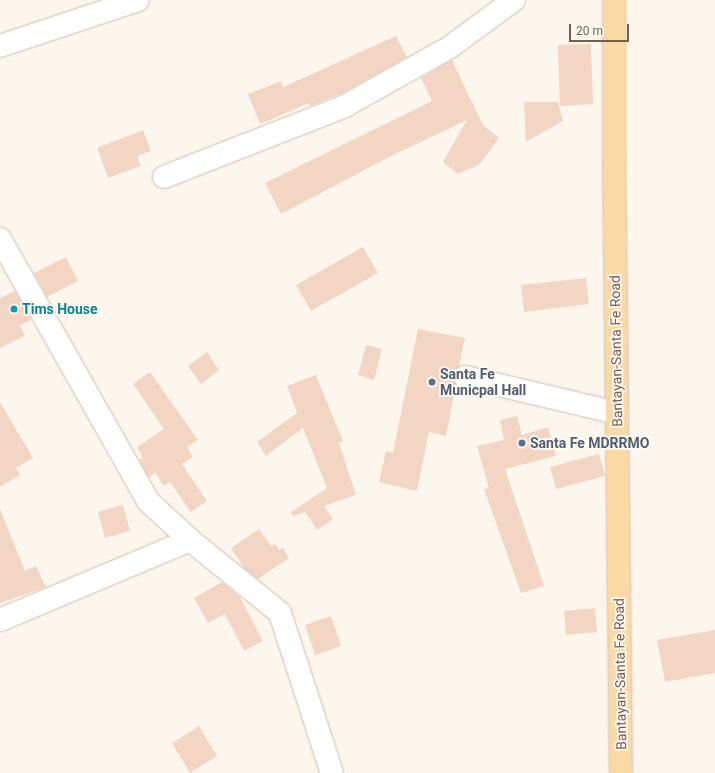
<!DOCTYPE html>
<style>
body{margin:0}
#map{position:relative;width:715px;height:773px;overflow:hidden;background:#fdf6ec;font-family:Roboto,sans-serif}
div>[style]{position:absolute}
.building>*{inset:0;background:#f3d5c3}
.roads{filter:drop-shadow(0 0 1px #d1beb0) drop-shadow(0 0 1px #d1beb0)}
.minor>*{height:22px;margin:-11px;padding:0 11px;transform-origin:11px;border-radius:11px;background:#fff}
.major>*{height:22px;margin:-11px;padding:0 11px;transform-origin:11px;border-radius:11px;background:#fbd9a5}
.dots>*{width:11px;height:11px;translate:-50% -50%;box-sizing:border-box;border:2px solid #fffaf3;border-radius:50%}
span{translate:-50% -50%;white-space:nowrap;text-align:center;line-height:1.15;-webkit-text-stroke:3.5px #fffaf3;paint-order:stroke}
.culture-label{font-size:14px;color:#0d838f;font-weight:700}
.left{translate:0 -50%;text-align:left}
.street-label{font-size:14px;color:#7a5c4d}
.service-label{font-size:14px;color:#4e5e75;font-weight:700}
.scale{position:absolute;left:569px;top:24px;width:60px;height:18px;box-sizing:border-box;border:2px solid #7a5c4d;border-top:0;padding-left:5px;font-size:12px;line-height:14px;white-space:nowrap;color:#7a5c4d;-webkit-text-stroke:3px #fffaf3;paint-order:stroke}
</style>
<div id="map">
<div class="building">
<div style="clip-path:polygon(396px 36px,407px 57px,343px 93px,310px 106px,309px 103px,260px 124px,248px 94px,281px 81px,283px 87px)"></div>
<div style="clip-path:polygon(591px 44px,593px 104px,560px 106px,558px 45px)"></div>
<div style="clip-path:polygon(452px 60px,483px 125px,499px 138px,479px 165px,458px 174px,443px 162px,467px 120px,393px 155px,281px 214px,265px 183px,432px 101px,421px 78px)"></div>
<div style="clip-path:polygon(524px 102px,558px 102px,563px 121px,526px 142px)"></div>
<div style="clip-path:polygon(143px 130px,151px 151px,137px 156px,141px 166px,108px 178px,97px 148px)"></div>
<div style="clip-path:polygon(363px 247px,378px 273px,311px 311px,296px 285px)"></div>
<div style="clip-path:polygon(66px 257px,78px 281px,47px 297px,34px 273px)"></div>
<div style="clip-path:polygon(586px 278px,589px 304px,524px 312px,521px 285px)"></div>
<div style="clip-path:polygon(15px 291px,31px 320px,20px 325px,25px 336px,0 348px,0 298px)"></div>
<div style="clip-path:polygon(418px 329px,465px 338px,459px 366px,453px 375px,456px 385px,446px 436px,429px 432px,417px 491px,379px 482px,386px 451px,393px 453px)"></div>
<div style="clip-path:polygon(366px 345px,382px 349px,374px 380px,358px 375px)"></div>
<div style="clip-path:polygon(207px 352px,219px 370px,201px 384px,188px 366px)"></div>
<div style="clip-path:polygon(150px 372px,198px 440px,187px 447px,193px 457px,182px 464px,207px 501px,191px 512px,170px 482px,164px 486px,155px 473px,149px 478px,139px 460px,143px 458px,137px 447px,164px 429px,133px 384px)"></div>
<div style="clip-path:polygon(316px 375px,343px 441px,339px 443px,356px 495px,324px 506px,333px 519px,317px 530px,305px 512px,293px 516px,291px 512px,327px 488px,303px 428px,266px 456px,257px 442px,297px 413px,287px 386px)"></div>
<div style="clip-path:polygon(0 402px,33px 458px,16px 468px,20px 475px,0 487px)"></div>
<div style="clip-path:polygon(517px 416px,522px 435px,548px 427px,556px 456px,505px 469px,544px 586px,521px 593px,484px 489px,489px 488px,477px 446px,504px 440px,500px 420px)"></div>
<div style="clip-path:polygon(599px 454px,605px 476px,556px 489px,550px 467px)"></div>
<div style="clip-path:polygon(123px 505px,130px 531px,105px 538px,98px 512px)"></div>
<div style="clip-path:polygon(0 509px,25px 571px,36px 566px,46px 587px,0 603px)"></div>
<div style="clip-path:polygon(259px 529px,271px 546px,275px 544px,279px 550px,283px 548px,289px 558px,258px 579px,245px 569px,231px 548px)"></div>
<div style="clip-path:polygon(222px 582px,240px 597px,263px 641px,244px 651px,225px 614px,208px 623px,194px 598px)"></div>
<div style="clip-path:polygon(595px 608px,597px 632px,566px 635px,564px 611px)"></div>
<div style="clip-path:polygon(331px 616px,341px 646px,315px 655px,305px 625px)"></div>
<div style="clip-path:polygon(715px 630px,715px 673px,665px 682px,657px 640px)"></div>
<div style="clip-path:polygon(199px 726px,217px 756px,190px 773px,172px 743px)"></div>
</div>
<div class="roads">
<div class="minor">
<div style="left:0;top:46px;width:145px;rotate:-18.4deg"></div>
<div style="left:164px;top:177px;width:194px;rotate:-21.4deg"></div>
<div style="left:345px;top:106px;width:120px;rotate:-29.3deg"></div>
<div style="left:450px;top:47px;width:79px;rotate:-36.3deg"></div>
<div style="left:0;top:239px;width:301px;rotate:60.5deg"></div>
<div style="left:148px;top:501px;width:57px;rotate:42.9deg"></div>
<div style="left:190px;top:540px;width:116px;rotate:39deg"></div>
<div style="left:280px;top:613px;width:168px;rotate:72deg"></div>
<div style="left:465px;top:377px;width:156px;rotate:13.3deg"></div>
<div style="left:0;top:620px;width:206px;rotate:-22.8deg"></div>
</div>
<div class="major">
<div style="left:614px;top:0;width:147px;rotate:90deg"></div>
<div style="left:614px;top:147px;width:626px;rotate:89.36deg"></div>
</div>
</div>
<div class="dots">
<div style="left:14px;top:309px;background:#0f9aa8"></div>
<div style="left:432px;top:382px;background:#5c6f8a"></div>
<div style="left:522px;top:443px;background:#5c6f8a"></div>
</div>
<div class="culture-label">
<span class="left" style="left:22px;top:309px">Tims House</span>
</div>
<div class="street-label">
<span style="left:616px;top:351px;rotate:-91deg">Bantayan-Santa Fe Road</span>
<span style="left:620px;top:674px;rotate:-91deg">Bantayan-Santa Fe Road</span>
</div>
<div class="service-label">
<span class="left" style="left:440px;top:382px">Santa Fe<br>Municpal Hall</span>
<span class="left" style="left:530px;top:443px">Santa Fe MDRRMO</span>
</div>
<div class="scale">20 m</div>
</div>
